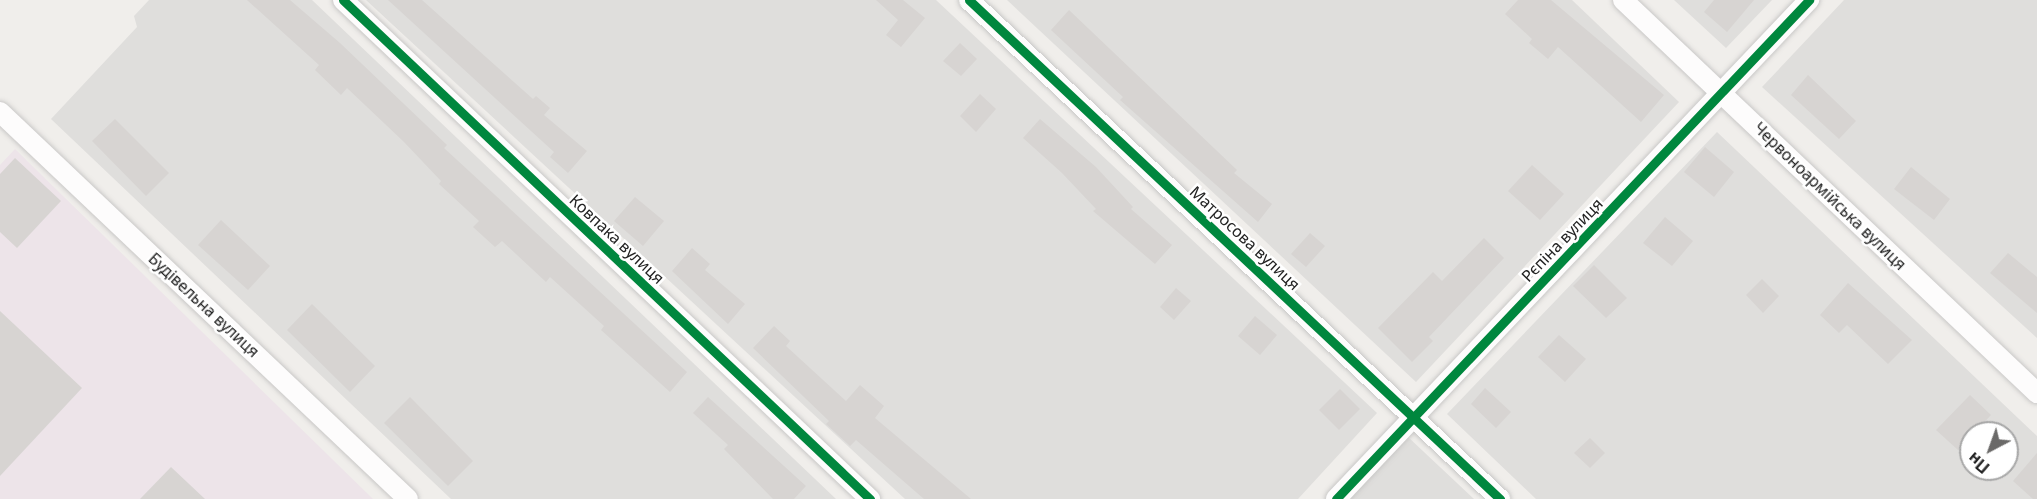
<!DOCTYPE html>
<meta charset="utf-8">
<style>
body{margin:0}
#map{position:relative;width:2037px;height:499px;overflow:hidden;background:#f0eeeb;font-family:"Noto Sans",sans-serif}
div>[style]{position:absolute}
.residential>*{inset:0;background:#dfdedc}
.industrial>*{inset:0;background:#ede4e9}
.building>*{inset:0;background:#d7d4d2}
.roads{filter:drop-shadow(0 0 2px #c9c8c7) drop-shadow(0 0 2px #c9c8c7)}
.street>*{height:20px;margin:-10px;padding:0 10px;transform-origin:10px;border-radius:10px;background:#fdfcfc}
.cycleway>*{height:9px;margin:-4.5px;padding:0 4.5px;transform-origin:4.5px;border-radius:4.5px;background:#00873e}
span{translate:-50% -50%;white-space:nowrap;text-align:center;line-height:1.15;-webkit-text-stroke:5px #fff;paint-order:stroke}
.street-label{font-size:16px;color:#222}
.north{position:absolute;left:1959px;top:421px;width:60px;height:60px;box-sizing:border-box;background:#fff;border:2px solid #a7a7a7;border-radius:50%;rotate:221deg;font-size:16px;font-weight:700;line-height:24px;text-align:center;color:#222}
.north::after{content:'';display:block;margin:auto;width:21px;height:27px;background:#6a6968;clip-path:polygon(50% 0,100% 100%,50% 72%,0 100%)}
</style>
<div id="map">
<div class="residential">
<div style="clip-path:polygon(149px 0,312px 0,836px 499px,451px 499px,51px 119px,137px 27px,134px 16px)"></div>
<div style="clip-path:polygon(366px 0,936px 0,1377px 413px,1298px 499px,905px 499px)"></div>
<div style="clip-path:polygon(1007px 0,1572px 0,1679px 102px,1416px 382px)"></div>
<div style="clip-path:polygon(1674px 0,1772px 0,1726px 48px)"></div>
<div style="clip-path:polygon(1844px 0,2037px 0,2037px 338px,1762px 87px)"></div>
<div style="clip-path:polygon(evenodd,1717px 132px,2037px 436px,2037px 499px,1536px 499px,1447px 414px,1717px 132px,1971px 433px,2007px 433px,2007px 469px,1971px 469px,1971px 433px)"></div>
<div style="clip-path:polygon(1407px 436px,1474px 499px,1350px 499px)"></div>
</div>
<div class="industrial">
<div style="clip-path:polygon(15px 149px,373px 499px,0 499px,0 165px)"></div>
</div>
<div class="building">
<div style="clip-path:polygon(247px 0,290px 0,340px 43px,447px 145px,444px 148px,687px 372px,670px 392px,601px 330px,604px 326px,550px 277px,546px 282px,502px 241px,495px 247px,473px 227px,479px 221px,439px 184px,441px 181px,404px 142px,347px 88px,341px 95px,315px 70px,319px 65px)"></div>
<div style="clip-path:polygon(388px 0,422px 0,533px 99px,536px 96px,550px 108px,544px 115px,587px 151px,568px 173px,550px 157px,554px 152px)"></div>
<div style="clip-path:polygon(876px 0,903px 0,925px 18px,901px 47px,886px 35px,898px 20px)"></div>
<div style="clip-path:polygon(1518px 0,1551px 0,1664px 95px,1641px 122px,1558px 47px,1548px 59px,1529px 43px,1532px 39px,1505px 14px)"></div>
<div style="clip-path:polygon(1714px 0,1754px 0,1727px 32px,1704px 12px)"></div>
<div style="clip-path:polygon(1069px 10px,1237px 170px,1234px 173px,1272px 204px,1258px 222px,1120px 100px,1123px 97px,1051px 30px)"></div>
<div style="clip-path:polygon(960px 43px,977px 59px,961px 76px,943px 61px)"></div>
<div style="clip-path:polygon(1808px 75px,1856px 121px,1839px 139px,1791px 95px)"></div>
<div style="clip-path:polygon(980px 94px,996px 109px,976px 132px,960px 116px)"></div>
<div style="clip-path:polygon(115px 119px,169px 173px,146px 196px,92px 141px)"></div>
<div style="clip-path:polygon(1040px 119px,1096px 167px,1133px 207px,1131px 209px,1172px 245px,1155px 264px,1093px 211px,1096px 209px,1062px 173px,1023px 138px)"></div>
<div style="clip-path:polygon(1705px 147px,1734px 172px,1714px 197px,1684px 172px)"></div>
<div style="clip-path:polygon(15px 158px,61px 201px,17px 248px,0 232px,0 174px)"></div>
<div style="clip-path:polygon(1532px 165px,1564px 194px,1540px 220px,1508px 191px)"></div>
<div style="clip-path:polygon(1911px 167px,1950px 199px,1934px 220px,1894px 189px)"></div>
<div style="clip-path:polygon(635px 197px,664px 221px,643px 246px,614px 221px)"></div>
<div style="clip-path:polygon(1665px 217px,1693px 241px,1672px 266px,1643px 243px)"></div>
<div style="clip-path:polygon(221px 220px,270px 266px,248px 290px,198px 245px)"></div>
<div style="clip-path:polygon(1310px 233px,1325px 246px,1306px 267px,1291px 254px)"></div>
<div style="clip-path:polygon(1484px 238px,1504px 258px,1429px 337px,1433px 341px,1412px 362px,1378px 328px,1433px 272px,1442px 281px)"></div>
<div style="clip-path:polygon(692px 248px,710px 264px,705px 270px,745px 304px,728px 324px,672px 271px)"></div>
<div style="clip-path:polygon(2008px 253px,2037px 277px,2037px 313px,1990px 273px)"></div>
<div style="clip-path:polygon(1594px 265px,1627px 298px,1606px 318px,1573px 286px)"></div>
<div style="clip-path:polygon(1762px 279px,1779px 296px,1763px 313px,1746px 295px)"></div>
<div style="clip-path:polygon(1848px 283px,1912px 340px,1888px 364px,1847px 325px,1839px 333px,1820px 315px)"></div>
<div style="clip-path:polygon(1176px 288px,1191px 301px,1174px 320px,1160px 307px)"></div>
<div style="clip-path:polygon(312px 304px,375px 366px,350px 392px,287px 330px)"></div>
<div style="clip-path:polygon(0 311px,82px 388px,0 476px)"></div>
<div style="clip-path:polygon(1255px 316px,1277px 335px,1260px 355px,1238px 336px)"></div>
<div style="clip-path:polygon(774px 326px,790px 341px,786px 346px,846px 401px,860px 385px,884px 406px,875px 418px,971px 499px,924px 499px,856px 440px,850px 446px,826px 424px,829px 421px,753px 348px)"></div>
<div style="clip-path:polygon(1559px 335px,1586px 359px,1565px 382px,1538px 357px)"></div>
<div style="clip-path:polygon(1485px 388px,1511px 412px,1496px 428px,1471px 404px)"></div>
<div style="clip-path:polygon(1340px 389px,1360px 409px,1339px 430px,1319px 410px)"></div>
<div style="clip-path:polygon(1970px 395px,1991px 415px,1958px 450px,1936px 430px)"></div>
<div style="clip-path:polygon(410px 397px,473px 461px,448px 486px,384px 423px)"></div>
<div style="clip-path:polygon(708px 397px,806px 486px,794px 499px,773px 499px,724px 449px,728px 445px,693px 413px)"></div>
<div style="clip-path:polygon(1590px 438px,1605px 453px,1590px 468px,1574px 453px)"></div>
<div style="clip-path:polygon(2037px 453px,2037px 499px,2033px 499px,2013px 481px)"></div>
<div style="clip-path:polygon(171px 467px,205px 499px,140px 499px)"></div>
</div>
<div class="roads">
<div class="street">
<div style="left:343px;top:0;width:726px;rotate:43.44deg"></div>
<div style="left:969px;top:0;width:729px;rotate:43.22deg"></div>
<div style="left:1623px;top:0;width:571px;rotate:43.51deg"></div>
<div style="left:0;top:112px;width:562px;rotate:43.49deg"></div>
<div style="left:1336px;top:499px;width:688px;rotate:-46.53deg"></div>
</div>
</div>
<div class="cycleway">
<div style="left:343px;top:0;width:726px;rotate:43.44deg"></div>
<div style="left:969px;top:0;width:729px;rotate:43.22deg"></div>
<div style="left:1336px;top:499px;width:688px;rotate:-46.53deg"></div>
</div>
<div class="street-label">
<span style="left:1830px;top:196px;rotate:44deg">Червоноармійська вулиця</span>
<span style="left:1245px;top:238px;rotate:43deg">Матросова вулиця</span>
<span style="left:617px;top:239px;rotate:43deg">Ковпака вулиця</span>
<span style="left:1562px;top:240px;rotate:-46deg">Рєпіна вулиця</span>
<span style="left:204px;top:305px;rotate:43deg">Будівельна вулиця</span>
</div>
<div class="north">Пн</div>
</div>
